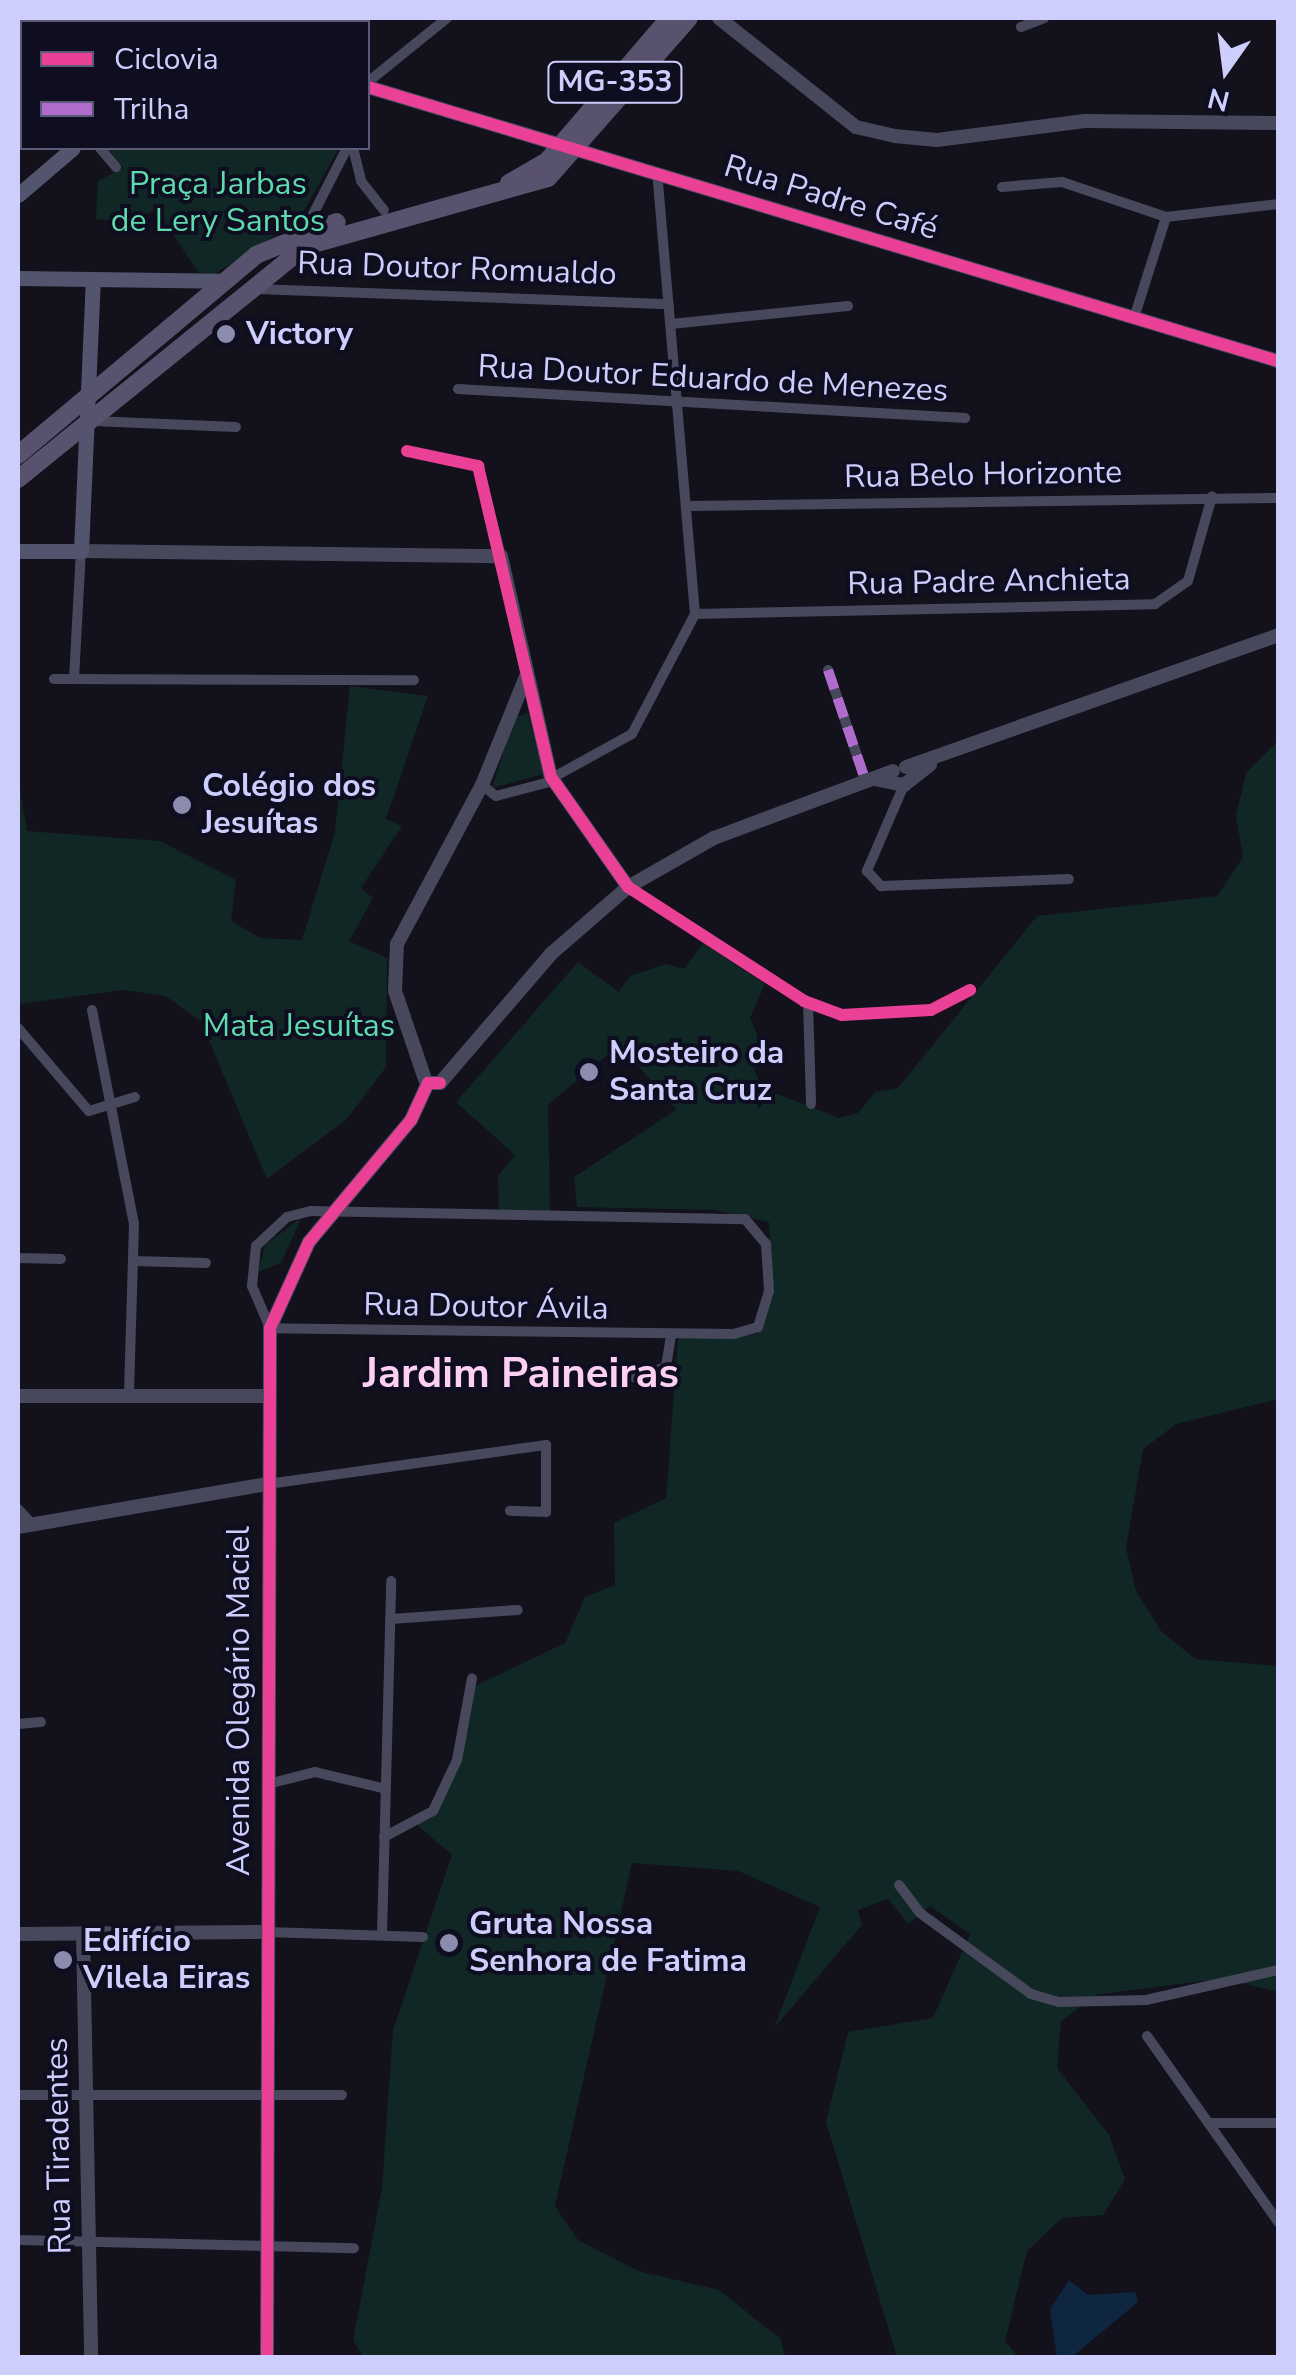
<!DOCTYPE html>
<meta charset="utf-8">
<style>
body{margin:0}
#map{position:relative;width:1296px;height:2375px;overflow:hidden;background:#12111c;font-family:"Nunito Sans",sans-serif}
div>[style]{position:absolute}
.green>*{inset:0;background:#112725}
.water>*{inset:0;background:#0e2640}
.minor>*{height:10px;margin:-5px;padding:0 5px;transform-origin:5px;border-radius:5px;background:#47485c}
.tertiary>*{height:14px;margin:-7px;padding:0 7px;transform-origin:7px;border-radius:7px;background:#47485c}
.secondary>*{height:15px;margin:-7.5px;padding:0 7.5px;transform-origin:7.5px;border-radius:7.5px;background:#53556f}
.primary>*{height:18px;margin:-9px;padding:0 9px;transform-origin:9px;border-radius:9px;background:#59526e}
.quiet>*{height:10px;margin-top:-5px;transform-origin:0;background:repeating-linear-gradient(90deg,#b06ccc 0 20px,transparent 0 30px)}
.cycleway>*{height:12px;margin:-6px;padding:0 6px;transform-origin:6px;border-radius:6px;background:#ea4096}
.dots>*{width:28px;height:28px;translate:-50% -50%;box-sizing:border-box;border:5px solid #0f0d20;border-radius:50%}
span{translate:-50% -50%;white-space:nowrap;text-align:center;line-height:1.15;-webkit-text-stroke:8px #0f0d20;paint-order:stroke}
.shield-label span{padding:2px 8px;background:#0f0d20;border:2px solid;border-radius:8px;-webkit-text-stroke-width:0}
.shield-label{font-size:30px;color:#cecefd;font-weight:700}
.park-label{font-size:32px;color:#5ddbad}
.street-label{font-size:32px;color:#cecefd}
.poi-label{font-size:32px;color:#cecefd;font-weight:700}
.left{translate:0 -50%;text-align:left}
.district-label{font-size:42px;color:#fdd0f2;font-weight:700}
.frame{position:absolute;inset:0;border:20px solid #cecefd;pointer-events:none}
.legend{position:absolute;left:20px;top:20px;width:350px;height:130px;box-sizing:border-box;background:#0f0d20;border:2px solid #5b5a78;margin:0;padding:12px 18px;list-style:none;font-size:30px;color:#cecefd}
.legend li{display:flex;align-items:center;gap:20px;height:50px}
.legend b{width:50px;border:2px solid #5b5a78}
.north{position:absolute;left:1176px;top:20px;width:100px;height:100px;-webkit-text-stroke:8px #0f0d20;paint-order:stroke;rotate:194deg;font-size:28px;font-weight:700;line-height:40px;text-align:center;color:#cecefd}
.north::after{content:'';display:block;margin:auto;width:35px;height:45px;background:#cecefd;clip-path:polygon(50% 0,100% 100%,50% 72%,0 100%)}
</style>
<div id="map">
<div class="green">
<div style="clip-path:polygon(108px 148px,339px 148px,299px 220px,213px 275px,198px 272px,156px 209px,130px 223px,96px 219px,98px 181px,123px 168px)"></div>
<div style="clip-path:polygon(350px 686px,428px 696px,386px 819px,402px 826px,361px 888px,373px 898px,349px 941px,387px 958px,386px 1067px,346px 1120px,267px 1179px,201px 1021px,165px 996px,124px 990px,18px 1004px,18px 778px,27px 831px,160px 841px,236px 880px,231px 921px,260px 938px,302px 940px,335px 832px)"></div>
<div style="clip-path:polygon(528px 713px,545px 774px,492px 788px,515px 717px)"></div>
<div style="clip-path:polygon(1278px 741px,1278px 1399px,1176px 1424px,1143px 1449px,1126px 1548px,1136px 1591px,1161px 1631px,1195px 1659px,1278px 1666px,1278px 1992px,1227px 1979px,1186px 1983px,1095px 1995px,1061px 2021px,1057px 2068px,1109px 2135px,1125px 2179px,1103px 2215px,1062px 2218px,1027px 2251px,1005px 2341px,1018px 2357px,897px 2357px,826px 2122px,848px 2032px,933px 2018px,970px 1934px,930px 1906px,908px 1924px,888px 1899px,858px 1910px,862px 1925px,774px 2028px,820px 1907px,738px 1871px,632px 1863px,555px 2206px,578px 2240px,638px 2271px,719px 2290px,781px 2339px,785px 2357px,364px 2358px,353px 2340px,382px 2188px,393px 2030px,452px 1855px,416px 1824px,457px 1773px,473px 1687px,565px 1643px,585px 1597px,615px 1585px,614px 1523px,666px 1498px,678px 1338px,757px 1334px,771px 1294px,769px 1222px,714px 1210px,577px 1207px,574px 1177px,676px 1110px,620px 1044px,548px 1105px,550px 1214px,499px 1212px,498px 1176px,515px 1155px,456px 1102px,578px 962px,619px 992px,630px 976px,666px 964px,684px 969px,703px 943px,765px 984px,750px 1018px,764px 1050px,754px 1069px,762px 1088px,839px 1118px,858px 1113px,875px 1092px,898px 1088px,1037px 916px,1217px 896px,1243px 857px,1236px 816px,1246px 773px)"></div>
<div style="clip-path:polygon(302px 1217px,281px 1263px,258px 1272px,265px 1245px)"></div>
</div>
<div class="water">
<div style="clip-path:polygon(1069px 2280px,1088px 2295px,1135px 2292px,1138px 2302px,1072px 2357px,1057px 2357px,1050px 2310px)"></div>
</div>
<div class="minor">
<div style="left:1021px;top:27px;width:25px;rotate:-21deg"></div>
<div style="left:18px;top:72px;width:7px;rotate:56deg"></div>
<div style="left:368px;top:82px;width:102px;rotate:-39deg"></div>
<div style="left:100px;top:148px;width:25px;rotate:50deg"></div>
<div style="left:353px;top:148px;width:34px;rotate:76deg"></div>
<div style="left:361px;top:181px;width:37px;rotate:52deg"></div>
<div style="left:1002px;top:187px;width:60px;rotate:-4.8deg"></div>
<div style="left:1062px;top:182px;width:110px;rotate:18.6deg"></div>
<div style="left:1166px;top:217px;width:113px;rotate:-6.6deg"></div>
<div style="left:305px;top:230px;width:92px;rotate:-62.9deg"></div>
<div style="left:256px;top:289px;width:413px;rotate:2.1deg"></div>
<div style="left:1134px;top:318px;width:106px;rotate:-72.4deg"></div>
<div style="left:671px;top:324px;width:178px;rotate:-5.8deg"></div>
<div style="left:458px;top:389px;width:508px;rotate:3.27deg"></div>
<div style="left:93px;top:421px;width:143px;rotate:2.4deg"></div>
<div style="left:407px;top:451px;width:73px;rotate:11.9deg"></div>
<div style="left:478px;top:466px;width:93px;rotate:75.7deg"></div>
<div style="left:688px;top:506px;width:590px;rotate:-0.78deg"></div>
<div style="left:695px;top:614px;width:460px;rotate:-1.2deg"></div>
<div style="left:1155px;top:604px;width:40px;rotate:-34.9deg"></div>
<div style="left:1188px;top:581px;width:88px;rotate:-74.2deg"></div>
<div style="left:828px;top:670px;width:118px;rotate:71.3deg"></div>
<div style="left:54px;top:679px;width:360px;rotate:0.2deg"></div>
<div style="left:74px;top:679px;width:128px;rotate:-86.9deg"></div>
<div style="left:552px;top:778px;width:91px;rotate:-28.8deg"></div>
<div style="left:632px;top:734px;width:136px;rotate:-62.3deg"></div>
<div style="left:695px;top:614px;width:442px;rotate:-94.9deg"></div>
<div style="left:482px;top:785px;width:18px;rotate:38deg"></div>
<div style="left:496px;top:796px;width:59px;rotate:-14.7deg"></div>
<div style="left:904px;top:785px;width:94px;rotate:113.3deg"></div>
<div style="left:867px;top:871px;width:21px;rotate:47deg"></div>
<div style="left:881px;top:886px;width:188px;rotate:-2.1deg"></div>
<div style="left:628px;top:887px;width:210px;rotate:32.9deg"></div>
<div style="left:804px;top:1001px;width:40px;rotate:20.2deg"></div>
<div style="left:842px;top:1015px;width:89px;rotate:-3.2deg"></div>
<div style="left:931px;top:1010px;width:44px;rotate:-27.1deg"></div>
<div style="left:808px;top:1002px;width:102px;rotate:88.3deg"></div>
<div style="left:92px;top:1010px;width:218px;rotate:78.9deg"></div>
<div style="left:134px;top:1224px;width:171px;rotate:91.7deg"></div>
<div style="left:18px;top:1028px;width:109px;rotate:49.5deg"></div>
<div style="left:89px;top:1111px;width:48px;rotate:-16.9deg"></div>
<div style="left:311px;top:1211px;width:434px;rotate:1.1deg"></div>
<div style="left:745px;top:1219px;width:33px;rotate:50deg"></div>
<div style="left:766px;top:1244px;width:47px;rotate:86.3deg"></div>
<div style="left:769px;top:1291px;width:38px;rotate:107deg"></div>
<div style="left:758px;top:1327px;width:25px;rotate:164deg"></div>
<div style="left:734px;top:1334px;width:464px;rotate:-179.3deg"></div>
<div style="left:270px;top:1328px;width:46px;rotate:-113.2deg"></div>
<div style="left:252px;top:1286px;width:40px;rotate:-84.3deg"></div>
<div style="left:256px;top:1246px;width:42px;rotate:-43.1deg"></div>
<div style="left:287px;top:1217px;width:25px;rotate:-14deg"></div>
<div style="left:18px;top:1258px;width:43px;rotate:1.3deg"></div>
<div style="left:133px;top:1261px;width:73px;rotate:1.6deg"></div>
<div style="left:635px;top:1378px;width:33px;rotate:-20deg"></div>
<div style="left:666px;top:1367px;width:31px;rotate:-81deg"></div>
<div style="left:268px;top:1484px;width:281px;rotate:-8deg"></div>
<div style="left:546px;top:1445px;width:67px;rotate:90deg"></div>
<div style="left:546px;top:1512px;width:36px;rotate:-178deg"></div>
<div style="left:18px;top:1509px;width:21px;rotate:47deg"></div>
<div style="left:391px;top:1619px;width:127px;rotate:-4.1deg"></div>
<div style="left:18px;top:1724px;width:23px;rotate:-5deg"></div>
<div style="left:268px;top:1784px;width:49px;rotate:-14.3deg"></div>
<div style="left:315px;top:1772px;width:69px;rotate:13.4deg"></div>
<div style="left:384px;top:1837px;width:55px;rotate:-28deg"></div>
<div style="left:433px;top:1811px;width:56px;rotate:-64.8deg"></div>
<div style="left:457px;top:1760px;width:83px;rotate:-79.6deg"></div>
<div style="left:899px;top:1885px;width:35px;rotate:53deg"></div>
<div style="left:920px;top:1913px;width:137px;rotate:36.1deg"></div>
<div style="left:1031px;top:1994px;width:29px;rotate:16deg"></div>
<div style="left:1059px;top:2002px;width:87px;rotate:-1.3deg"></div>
<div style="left:1146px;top:2000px;width:135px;rotate:-12.8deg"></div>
<div style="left:267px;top:1932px;width:156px;rotate:1.8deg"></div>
<div style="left:382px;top:1935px;width:354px;rotate:-88.5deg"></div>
<div style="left:1147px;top:2036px;width:228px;rotate:54.8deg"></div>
<div style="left:18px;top:2095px;width:324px"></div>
<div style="left:1212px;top:2123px;width:66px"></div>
<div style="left:18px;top:2240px;width:336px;rotate:1.4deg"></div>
</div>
<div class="tertiary">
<div style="left:719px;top:18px;width:175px;rotate:38.5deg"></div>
<div style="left:856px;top:127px;width:40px;rotate:13deg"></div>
<div style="left:895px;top:136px;width:42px;rotate:5.4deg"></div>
<div style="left:937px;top:140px;width:149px;rotate:-7.3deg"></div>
<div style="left:1085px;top:121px;width:193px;rotate:0.6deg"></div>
<div style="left:368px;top:87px;width:950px;rotate:16.76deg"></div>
<div style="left:81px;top:551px;width:420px;rotate:0.7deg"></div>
<div style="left:501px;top:556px;width:227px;rotate:77.3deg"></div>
<div style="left:551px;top:777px;width:134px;rotate:55deg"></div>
<div style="left:906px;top:767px;width:395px;rotate:-19.5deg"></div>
<div style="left:875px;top:779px;width:30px;rotate:12deg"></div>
<div style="left:904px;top:785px;width:33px;rotate:-38deg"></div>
<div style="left:440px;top:1083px;width:172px;rotate:-49.3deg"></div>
<div style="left:552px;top:953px;width:101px;rotate:-41deg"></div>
<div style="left:628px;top:887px;width:99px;rotate:-29.7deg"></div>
<div style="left:714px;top:838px;width:191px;rotate:-20.5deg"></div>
<div style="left:427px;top:1085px;width:99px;rotate:-108.8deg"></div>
<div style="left:395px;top:991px;width:47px;rotate:-87.6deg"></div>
<div style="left:397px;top:944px;width:180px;rotate:-61.9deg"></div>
<div style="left:482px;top:785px;width:120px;rotate:-67.9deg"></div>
<div style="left:18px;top:1396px;width:251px"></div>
<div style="left:18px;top:1527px;width:254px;rotate:-9.8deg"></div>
<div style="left:83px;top:1933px;width:425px;rotate:88.9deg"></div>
<div style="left:18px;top:1934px;width:249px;rotate:-0.5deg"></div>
<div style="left:267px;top:2358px;width:1030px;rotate:-89.83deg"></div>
<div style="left:270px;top:1328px;width:94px;rotate:-65.6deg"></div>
<div style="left:309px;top:1242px;width:159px;rotate:-50.1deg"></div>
<div style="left:411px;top:1120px;width:41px;rotate:-65.3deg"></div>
<div style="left:428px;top:1083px;width:12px"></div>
</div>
<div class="secondary">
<div style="left:222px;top:22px;width:7px;rotate:-34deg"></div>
<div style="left:18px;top:195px;width:72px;rotate:-40.5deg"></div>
<div style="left:18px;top:278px;width:203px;rotate:0.8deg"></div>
<div style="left:18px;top:551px;width:63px"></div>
<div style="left:81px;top:551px;width:270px;rotate:-87.5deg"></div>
</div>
<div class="primary">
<div style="left:509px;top:183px;width:44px;rotate:-30.1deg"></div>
<div style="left:547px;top:161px;width:188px;rotate:-49.5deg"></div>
<div style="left:18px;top:455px;width:311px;rotate:-40deg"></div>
<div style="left:256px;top:255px;width:87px;rotate:-22.2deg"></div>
<div style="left:18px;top:479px;width:370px;rotate:-39deg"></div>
<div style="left:306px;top:246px;width:251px;rotate:-15.7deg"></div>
<div style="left:548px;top:178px;width:213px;rotate:-48.6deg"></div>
</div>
<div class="quiet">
<div style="left:828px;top:670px;width:118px;rotate:71.3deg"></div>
</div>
<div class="cycleway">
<div style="left:368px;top:87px;width:950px;rotate:16.76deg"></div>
<div style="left:407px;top:451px;width:73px;rotate:11.9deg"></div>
<div style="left:478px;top:466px;width:319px;rotate:76.8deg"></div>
<div style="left:551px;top:777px;width:134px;rotate:55deg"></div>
<div style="left:628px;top:887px;width:210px;rotate:32.9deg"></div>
<div style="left:804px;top:1001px;width:40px;rotate:20.2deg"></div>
<div style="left:842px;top:1015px;width:89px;rotate:-3.2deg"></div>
<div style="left:931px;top:1010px;width:44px;rotate:-27.1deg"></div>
<div style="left:267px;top:2358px;width:1030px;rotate:-89.83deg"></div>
<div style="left:270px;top:1328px;width:94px;rotate:-65.6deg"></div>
<div style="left:309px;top:1242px;width:159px;rotate:-50.1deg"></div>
<div style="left:411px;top:1120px;width:41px;rotate:-65.3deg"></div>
<div style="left:428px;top:1083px;width:12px"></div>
</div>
<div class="dots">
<div style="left:226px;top:334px;background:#8c8cae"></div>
<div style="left:182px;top:805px;background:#8c8cae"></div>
<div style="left:589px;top:1072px;background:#8c8cae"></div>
<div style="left:449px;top:1943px;background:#8c8cae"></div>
<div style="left:63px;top:1960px;background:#8c8cae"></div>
</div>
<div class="shield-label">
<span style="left:615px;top:82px">MG-353</span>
</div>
<div class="park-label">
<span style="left:218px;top:203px">Praça Jarbas<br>de Lery Santos</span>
<span style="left:299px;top:1026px">Mata Jesuítas</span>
</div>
<div class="street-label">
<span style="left:831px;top:198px;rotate:17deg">Rua Padre Café</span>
<span style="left:457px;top:269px;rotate:2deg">Rua Doutor Romualdo</span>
<span style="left:713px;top:379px;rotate:3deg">Rua Doutor Eduardo de Menezes</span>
<span style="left:983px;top:475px;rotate:-1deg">Rua Belo Horizonte</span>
<span style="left:989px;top:582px;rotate:-1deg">Rua Padre Anchieta</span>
<span style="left:486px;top:1307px;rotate:1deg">Rua Doutor Ávila</span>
<span style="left:239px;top:1701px;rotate:-90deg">Avenida Olegário Maciel</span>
<span style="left:59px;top:2146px;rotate:-91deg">Rua Tiradentes</span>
</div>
<div class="poi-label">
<span class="left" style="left:246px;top:334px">Victory</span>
<span class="left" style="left:202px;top:805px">Colégio dos<br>Jesuítas</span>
<span class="left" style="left:609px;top:1072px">Mosteiro da<br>Santa Cruz</span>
<span class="left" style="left:469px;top:1943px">Gruta Nossa<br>Senhora de Fatima</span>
<span class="left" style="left:83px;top:1960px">Edifício<br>Vilela Eiras</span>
</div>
<div class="district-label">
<span style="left:521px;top:1374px">Jardim Paineiras</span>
</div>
<div class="frame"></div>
<ul class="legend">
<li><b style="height:12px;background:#ea4096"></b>Ciclovia</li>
<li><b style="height:12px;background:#b06ccc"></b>Trilha</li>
</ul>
<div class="north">N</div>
</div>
